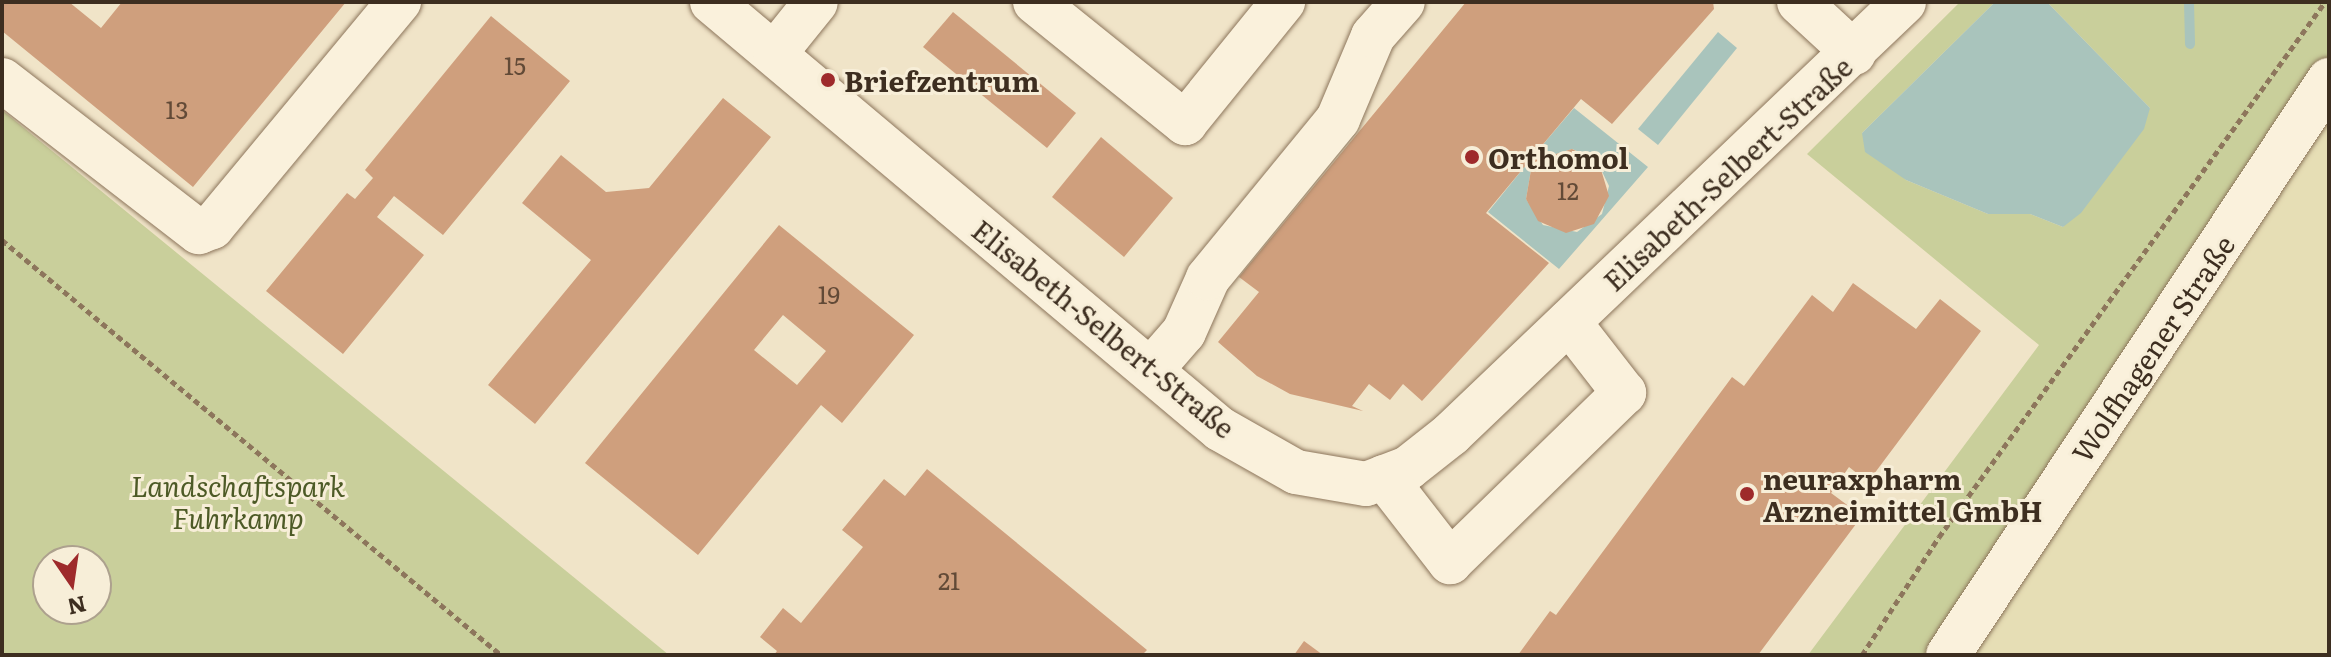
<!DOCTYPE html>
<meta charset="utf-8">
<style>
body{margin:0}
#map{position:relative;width:2331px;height:657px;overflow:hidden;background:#f0e4c8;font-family:Literata,serif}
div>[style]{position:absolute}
.farmland>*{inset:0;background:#e6deb5}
.green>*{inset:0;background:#c9cf9b}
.water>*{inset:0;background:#a9c4bc}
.stream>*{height:10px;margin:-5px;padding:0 5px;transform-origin:5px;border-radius:5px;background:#a9c4bc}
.building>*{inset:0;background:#cf9f7d}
.path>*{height:5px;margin-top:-2.5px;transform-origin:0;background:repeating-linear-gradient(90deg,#8d765c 0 6px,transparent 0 10px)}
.roads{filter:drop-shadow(0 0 2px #8d765c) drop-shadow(0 0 2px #8d765c)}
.minor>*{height:44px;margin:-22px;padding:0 22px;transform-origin:22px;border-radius:22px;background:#faf1dc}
.dots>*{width:22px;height:22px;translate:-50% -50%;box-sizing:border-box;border:4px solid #f7eed8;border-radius:50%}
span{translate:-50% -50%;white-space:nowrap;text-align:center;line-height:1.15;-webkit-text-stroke:6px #f7eed8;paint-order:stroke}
.number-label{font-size:24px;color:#624a37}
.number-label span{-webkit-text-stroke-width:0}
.poi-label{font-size:28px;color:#3d2e20;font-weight:700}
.left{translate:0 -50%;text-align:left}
.street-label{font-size:28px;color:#3d2e20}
.park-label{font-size:28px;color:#4d5a26;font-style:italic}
.frame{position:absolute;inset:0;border:4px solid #3d2e20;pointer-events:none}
.north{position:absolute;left:32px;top:545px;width:80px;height:80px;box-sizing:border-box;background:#f7eed8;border:2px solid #ada18e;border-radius:50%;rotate:167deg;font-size:22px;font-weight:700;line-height:32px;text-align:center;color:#3d2e20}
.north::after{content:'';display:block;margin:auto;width:28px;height:36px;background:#9e2a2b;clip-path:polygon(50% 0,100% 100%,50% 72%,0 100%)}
</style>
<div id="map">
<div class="farmland">
<div style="clip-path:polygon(2329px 119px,2329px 655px,1971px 655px)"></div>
</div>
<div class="green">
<div style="clip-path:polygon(1960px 2px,1995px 2px,1862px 133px,1906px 180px,1988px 214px,2030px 214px,2063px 227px,2150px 108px,2047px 2px,2329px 2px,2329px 57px,1933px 655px,1808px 655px,2039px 345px,1807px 154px)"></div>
<div style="clip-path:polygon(evenodd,2px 110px,669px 655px,2px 655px,2px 110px,48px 561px,96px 561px,96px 609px,48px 609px,48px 561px)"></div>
</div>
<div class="water">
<div style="clip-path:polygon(1995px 2px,2047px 2px,2150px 108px,2144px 129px,2081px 213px,2063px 227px,2030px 214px,1988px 214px,1906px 180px,1865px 152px,1862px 133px)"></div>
<div style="clip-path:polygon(1718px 32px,1737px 48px,1658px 145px,1638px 129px)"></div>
<div style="clip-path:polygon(1574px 108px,1648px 167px,1559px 269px,1488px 212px,1526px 165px,1531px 170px,1526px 199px,1543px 225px,1577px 232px,1602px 214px,1609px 186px,1596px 159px,1572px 149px,1540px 159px,1534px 155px)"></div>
</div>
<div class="stream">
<div style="left:2189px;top:2px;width:42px;rotate:88.6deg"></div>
</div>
<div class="building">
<div style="clip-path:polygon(2px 2px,69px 2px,101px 28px,122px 2px,346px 2px,193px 187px,2px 31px)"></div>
<div style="clip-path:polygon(1466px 2px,1713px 2px,1714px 9px,1612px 124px,1581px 99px,1534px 155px,1540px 159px,1572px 149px,1599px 163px,1609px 196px,1594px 224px,1566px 233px,1538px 221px,1526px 199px,1531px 170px,1526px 165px,1486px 213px,1549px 263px,1422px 401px,1403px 384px,1390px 400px,1369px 384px,1352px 406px,1363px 411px,1290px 394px,1257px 376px,1218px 342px,1259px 292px,1239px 277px)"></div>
<div style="clip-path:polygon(953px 12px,1076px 113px,1047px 148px,923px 47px)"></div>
<div style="clip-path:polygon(491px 16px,570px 81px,443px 235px,394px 196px,377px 217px,424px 255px,343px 354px,266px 291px,347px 193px,355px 199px,373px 178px,365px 170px)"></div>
<div style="clip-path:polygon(723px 98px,771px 137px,535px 424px,488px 385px,591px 260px,522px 203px,561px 155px,606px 192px,649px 188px)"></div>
<div style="clip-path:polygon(1101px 137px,1173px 198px,1124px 257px,1052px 197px)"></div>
<div style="clip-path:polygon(evenodd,779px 225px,914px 335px,842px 423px,821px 405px,698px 555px,585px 463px,779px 225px,783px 315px,826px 351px,797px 385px,754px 350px,783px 315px)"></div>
<div style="clip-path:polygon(1853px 283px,1916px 329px,1940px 299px,1981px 331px,1868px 482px,1849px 467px,1831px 493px,1862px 516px,1758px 655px,1518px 655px,1550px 611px,1556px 615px,1732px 377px,1744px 386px,1812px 295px,1833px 312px)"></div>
<div style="clip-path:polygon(927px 469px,1147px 650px,1142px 655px,774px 655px,777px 651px,760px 637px,783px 608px,801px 623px,863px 547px,842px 530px,884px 479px,905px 496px)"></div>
<div style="clip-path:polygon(1304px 641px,1323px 655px,1294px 655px)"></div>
</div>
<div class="path">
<div style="left:2px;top:240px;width:649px;rotate:39.75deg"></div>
<div style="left:1862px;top:655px;width:141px;rotate:-56.9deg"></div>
<div style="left:1939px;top:537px;width:660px;rotate:-54.19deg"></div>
</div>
<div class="roads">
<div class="minor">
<div style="left:712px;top:2px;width:664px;rotate:40.05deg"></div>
<div style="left:1220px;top:429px;width:87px;rotate:29.5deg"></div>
<div style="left:1296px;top:472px;width:71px;rotate:9.7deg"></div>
<div style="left:1366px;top:484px;width:45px;rotate:-20.9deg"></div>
<div style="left:1408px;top:468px;width:55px;rotate:-38.3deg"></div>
<div style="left:1451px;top:434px;width:626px;rotate:-43.64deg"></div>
<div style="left:1035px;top:2px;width:193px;rotate:38.9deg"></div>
<div style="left:1185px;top:123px;width:156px;rotate:-51deg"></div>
<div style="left:1799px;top:2px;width:75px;rotate:42.8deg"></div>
<div style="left:775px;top:53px;width:65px;rotate:-51.2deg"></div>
<div style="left:2px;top:80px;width:249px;rotate:37.7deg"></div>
<div style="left:199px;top:232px;width:14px;rotate:-21deg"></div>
<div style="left:212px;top:227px;width:293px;rotate:-50.3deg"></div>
<div style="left:1151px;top:370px;width:50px;rotate:-49deg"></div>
<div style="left:1184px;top:332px;width:59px;rotate:-66deg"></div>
<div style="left:1208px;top:278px;width:205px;rotate:-50.7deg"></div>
<div style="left:1338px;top:119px;width:90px;rotate:-67.1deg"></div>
<div style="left:1373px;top:36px;width:45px;rotate:-48.6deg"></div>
<div style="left:1384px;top:477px;width:108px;rotate:52.2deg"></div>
<div style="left:1450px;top:562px;width:243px;rotate:-44.2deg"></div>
<div style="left:1624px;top:393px;width:90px;rotate:-127.8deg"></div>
<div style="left:1948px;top:655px;width:690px;rotate:-56.47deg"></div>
</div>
</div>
<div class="dots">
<div style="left:828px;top:80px;background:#9e2a2b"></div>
<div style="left:1472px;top:157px;background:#9e2a2b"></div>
<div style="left:1747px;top:494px;background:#9e2a2b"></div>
</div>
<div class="number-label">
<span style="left:515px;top:65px">15</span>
<span style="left:177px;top:109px">13</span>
<span style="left:1568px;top:190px">12</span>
<span style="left:829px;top:294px">19</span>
<span style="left:949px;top:580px">21</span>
</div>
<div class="poi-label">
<span class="left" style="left:844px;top:80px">Briefzentrum</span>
<span class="left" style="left:1488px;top:157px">Orthomol</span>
<span class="left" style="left:1763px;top:494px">neuraxpharm<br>Arzneimittel GmbH</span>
</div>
<div class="street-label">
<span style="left:1727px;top:173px;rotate:-43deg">Elisabeth-Selbert-Straße</span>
<span style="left:1104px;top:328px;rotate:39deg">Elisabeth-Selbert-Straße</span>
<span style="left:2152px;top:348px;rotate:-56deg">Wolfhagener Straße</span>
</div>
<div class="park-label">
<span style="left:238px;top:501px">Landschaftspark<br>Fuhrkamp</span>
</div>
<div class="frame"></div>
<div class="north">N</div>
</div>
